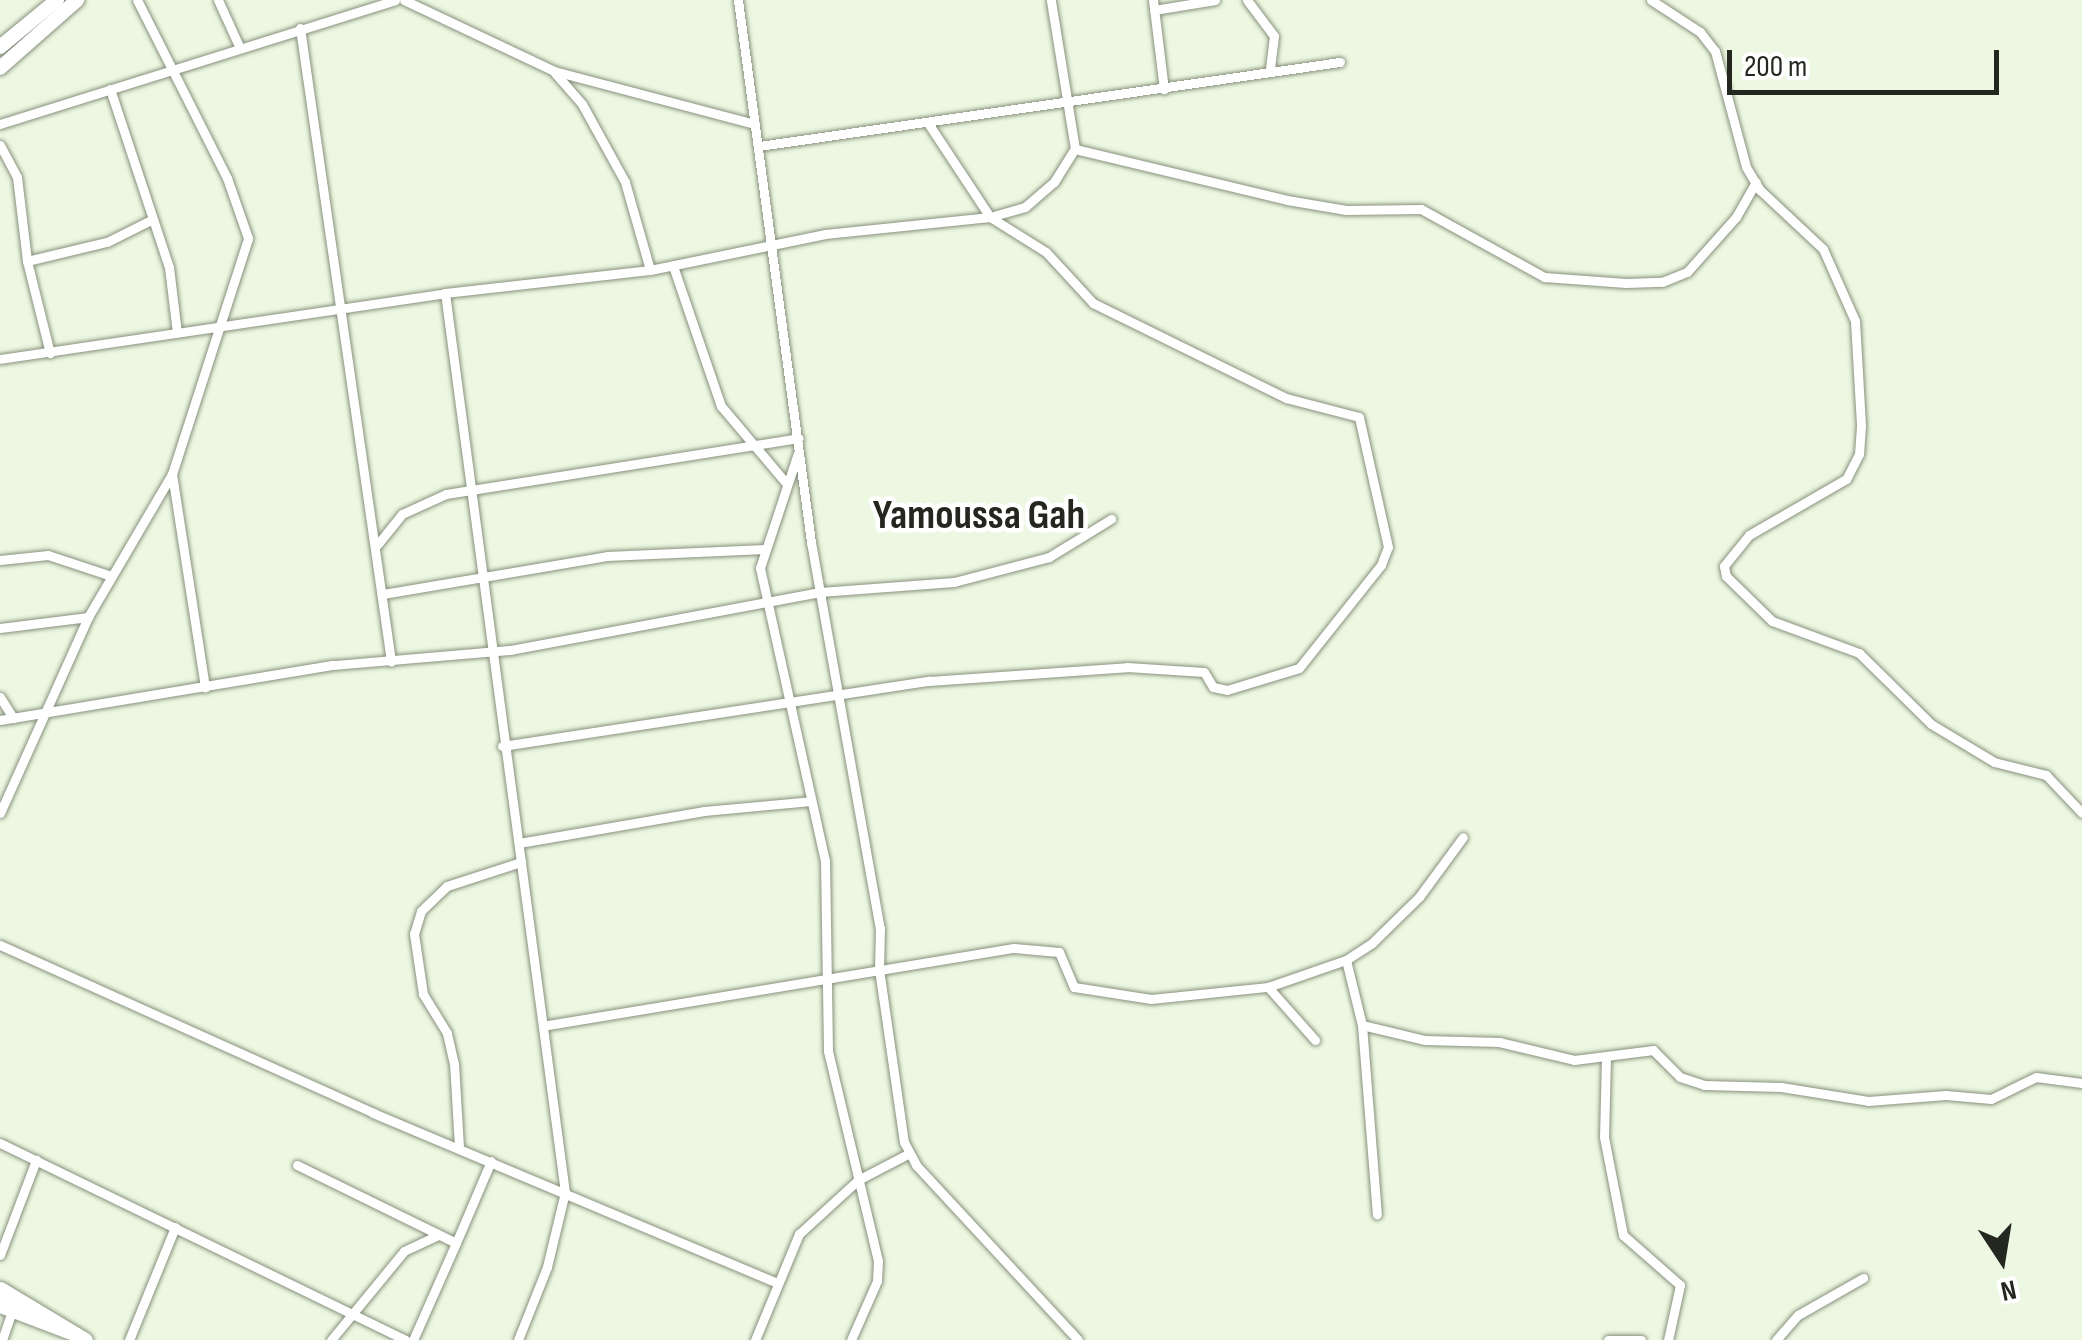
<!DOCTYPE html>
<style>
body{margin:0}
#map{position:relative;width:2082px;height:1340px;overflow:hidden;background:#edf8e2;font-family:"Sofia Sans Condensed",sans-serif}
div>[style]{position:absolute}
.roads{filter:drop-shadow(0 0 2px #87917d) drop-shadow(0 0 2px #87917d)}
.street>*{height:9px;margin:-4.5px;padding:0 4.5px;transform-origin:4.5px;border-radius:4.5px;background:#fff}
.primary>*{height:14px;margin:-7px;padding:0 7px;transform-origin:7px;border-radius:7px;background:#fff}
.highway>*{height:15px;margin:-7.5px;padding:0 7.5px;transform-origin:7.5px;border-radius:7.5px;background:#fff}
span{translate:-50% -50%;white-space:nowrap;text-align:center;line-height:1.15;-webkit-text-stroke:9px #fff;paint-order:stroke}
.quarter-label{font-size:42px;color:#23271f;font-weight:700}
.north{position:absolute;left:1952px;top:1210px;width:100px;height:100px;-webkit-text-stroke:8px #fff;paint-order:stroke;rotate:168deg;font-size:28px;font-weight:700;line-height:40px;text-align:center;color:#23271f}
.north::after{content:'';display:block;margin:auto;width:35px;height:45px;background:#23271f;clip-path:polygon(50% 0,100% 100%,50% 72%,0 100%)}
.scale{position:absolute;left:1727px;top:50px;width:272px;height:45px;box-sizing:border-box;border:5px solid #23271f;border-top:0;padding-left:12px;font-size:30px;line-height:35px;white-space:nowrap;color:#23271f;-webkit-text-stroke:8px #fff;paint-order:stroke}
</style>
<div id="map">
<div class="roads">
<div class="street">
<div style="left:218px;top:0;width:51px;rotate:65.5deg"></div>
<div style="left:404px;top:0;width:166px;rotate:25.3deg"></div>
<div style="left:554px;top:71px;width:208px;rotate:14.8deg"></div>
<div style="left:738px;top:0;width:547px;rotate:82.33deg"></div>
<div style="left:811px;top:542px;width:392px;rotate:79.9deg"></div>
<div style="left:880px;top:928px;width:41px;rotate:91.4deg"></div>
<div style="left:879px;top:969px;width:175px;rotate:81.8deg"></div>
<div style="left:904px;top:1142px;width:26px;rotate:62deg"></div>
<div style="left:916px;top:1165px;width:238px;rotate:47.2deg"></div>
<div style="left:1153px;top:0;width:90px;rotate:83deg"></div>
<div style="left:1247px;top:0;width:45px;rotate:53.1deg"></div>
<div style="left:1274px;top:36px;width:34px;rotate:97deg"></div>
<div style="left:1651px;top:0;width:59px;rotate:33.1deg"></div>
<div style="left:1700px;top:32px;width:24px;rotate:52deg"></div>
<div style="left:1715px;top:51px;width:120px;rotate:75deg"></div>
<div style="left:1746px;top:167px;width:27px;rotate:59deg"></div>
<div style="left:1760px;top:190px;width:86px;rotate:43.1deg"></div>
<div style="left:1823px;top:249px;width:79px;rotate:66deg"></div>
<div style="left:1855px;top:321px;width:105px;rotate:86.7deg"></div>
<div style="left:1861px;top:426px;width:28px;rotate:94deg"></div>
<div style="left:1859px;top:454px;width:28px;rotate:117deg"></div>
<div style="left:1846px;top:479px;width:112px;rotate:150deg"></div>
<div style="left:1749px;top:535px;width:40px;rotate:129deg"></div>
<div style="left:1724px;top:566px;width:10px;rotate:79deg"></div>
<div style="left:1726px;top:576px;width:64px;rotate:44.4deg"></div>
<div style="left:1772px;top:621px;width:93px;rotate:20.2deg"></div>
<div style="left:1859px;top:653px;width:101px;rotate:44.6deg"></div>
<div style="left:1931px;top:724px;width:74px;rotate:31.1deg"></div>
<div style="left:1994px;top:762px;width:54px;rotate:14deg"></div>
<div style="left:2046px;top:775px;width:52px;rotate:46.5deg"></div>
<div style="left:1154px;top:10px;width:62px;rotate:-9.3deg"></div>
<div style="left:300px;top:28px;width:640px;rotate:81.82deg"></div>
<div style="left:555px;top:73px;width:41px;rotate:48.9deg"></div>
<div style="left:582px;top:104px;width:89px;rotate:61.1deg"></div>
<div style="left:625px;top:182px;width:91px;rotate:74.1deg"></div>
<div style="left:110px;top:89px;width:188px;rotate:71.7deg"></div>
<div style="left:169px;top:267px;width:66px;rotate:83.1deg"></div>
<div style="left:0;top:124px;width:414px;rotate:-17.4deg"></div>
<div style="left:0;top:145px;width:36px;rotate:62deg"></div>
<div style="left:17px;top:177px;width:85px;rotate:83.2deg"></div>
<div style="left:27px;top:261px;width:95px;rotate:76deg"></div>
<div style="left:759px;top:146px;width:587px;rotate:-8.23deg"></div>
<div style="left:1075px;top:149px;width:218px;rotate:13.5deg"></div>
<div style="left:1287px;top:200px;width:60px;rotate:9.6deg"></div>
<div style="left:1346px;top:210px;width:75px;rotate:-0.8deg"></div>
<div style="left:1421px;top:209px;width:141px;rotate:28.9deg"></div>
<div style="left:1544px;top:277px;width:82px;rotate:4.2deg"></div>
<div style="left:1626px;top:283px;width:36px;rotate:-2deg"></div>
<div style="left:1662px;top:282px;width:27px;rotate:-22deg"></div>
<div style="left:1687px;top:272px;width:74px;rotate:-48.3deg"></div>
<div style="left:1736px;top:217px;width:40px;rotate:-60.3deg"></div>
<div style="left:27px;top:261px;width:82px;rotate:-13.4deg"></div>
<div style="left:107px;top:242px;width:51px;rotate:-26.6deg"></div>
<div style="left:673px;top:266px;width:148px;rotate:71.1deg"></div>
<div style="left:721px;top:406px;width:102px;rotate:49.8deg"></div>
<div style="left:445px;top:293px;width:907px;rotate:82.4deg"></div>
<div style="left:565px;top:1192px;width:77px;rotate:103.5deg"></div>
<div style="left:547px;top:1267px;width:79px;rotate:111.7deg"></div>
<div style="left:0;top:359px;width:450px;rotate:-8.4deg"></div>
<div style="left:445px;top:293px;width:206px;rotate:-6.4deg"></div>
<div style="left:650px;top:270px;width:179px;rotate:-11.6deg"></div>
<div style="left:825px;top:234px;width:166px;rotate:-5.9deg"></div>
<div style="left:990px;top:217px;width:36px;rotate:-16deg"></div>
<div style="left:1025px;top:207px;width:38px;rotate:-41deg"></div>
<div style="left:1054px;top:182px;width:39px;rotate:-58deg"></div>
<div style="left:1075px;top:149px;width:151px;rotate:-99.2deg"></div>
<div style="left:798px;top:453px;width:121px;rotate:108.3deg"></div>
<div style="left:760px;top:568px;width:299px;rotate:77.5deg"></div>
<div style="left:825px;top:860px;width:191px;rotate:89.1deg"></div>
<div style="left:828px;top:1051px;width:216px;rotate:76.6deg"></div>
<div style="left:878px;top:1261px;width:20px;rotate:93deg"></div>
<div style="left:877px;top:1281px;width:64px;rotate:113.8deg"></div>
<div style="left:172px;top:474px;width:216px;rotate:81.2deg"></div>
<div style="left:377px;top:545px;width:40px;rotate:-51deg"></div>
<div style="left:402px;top:514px;width:48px;rotate:-24.4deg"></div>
<div style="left:446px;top:494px;width:357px;rotate:-9deg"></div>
<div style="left:0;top:560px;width:48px;rotate:-5.9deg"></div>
<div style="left:48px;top:555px;width:66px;rotate:18.4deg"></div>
<div style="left:383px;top:594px;width:227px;rotate:-9.6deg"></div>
<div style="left:607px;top:556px;width:158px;rotate:-2.5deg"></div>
<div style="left:0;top:628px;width:89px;rotate:-7.1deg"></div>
<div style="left:0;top:697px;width:25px;rotate:58deg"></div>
<div style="left:0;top:720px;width:338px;rotate:-9.4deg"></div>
<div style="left:334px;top:665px;width:177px;rotate:-4.9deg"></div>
<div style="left:510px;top:650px;width:315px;rotate:-10.6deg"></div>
<div style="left:820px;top:592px;width:134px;rotate:-4.3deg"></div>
<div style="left:954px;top:582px;width:98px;rotate:-14.7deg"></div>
<div style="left:1049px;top:557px;width:73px;rotate:-31.5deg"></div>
<div style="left:502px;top:746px;width:432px;rotate:-8.7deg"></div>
<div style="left:929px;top:681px;width:198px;rotate:-4deg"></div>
<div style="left:1127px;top:667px;width:77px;rotate:3.7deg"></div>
<div style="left:1204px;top:672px;width:17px;rotate:59deg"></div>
<div style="left:1213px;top:687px;width:14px;rotate:12deg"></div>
<div style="left:1227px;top:690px;width:75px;rotate:-17deg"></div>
<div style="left:1299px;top:668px;width:132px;rotate:-51.5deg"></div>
<div style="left:1381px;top:565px;width:19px;rotate:-69deg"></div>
<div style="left:1388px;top:547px;width:133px;rotate:-102.6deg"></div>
<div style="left:1359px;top:417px;width:75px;rotate:-165.4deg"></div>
<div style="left:1286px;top:398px;width:215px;rotate:-153.8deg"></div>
<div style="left:1093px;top:303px;width:69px;rotate:-132.7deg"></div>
<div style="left:1046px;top:252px;width:66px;rotate:-148deg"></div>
<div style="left:990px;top:217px;width:113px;rotate:-123.4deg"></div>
<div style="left:0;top:813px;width:215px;rotate:-65.8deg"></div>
<div style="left:88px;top:617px;width:166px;rotate:-59.6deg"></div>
<div style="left:172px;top:474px;width:248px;rotate:-72.1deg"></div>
<div style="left:248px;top:238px;width:64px;rotate:-109.3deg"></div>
<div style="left:227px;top:178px;width:199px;rotate:-116.8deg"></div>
<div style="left:519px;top:843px;width:188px;rotate:-9.8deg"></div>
<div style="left:704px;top:811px;width:107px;rotate:-5.3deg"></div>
<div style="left:0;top:945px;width:409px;rotate:24.2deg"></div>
<div style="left:373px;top:1113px;width:439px;rotate:22.8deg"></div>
<div style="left:1346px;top:960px;width:67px;rotate:76.2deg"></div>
<div style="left:1362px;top:1025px;width:190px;rotate:85.5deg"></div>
<div style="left:1268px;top:987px;width:71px;rotate:48.4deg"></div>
<div style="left:548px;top:1025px;width:472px;rotate:-9.4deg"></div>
<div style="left:1014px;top:948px;width:45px;rotate:5.1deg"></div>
<div style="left:1059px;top:952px;width:38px;rotate:67deg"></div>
<div style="left:1074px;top:987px;width:78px;rotate:8.9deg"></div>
<div style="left:1151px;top:999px;width:118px;rotate:-5.9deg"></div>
<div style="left:1268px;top:987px;width:83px;rotate:-19.1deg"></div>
<div style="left:1346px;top:960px;width:31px;rotate:-33deg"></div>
<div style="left:1372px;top:943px;width:66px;rotate:-44.4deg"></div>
<div style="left:1419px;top:897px;width:74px;rotate:-53.7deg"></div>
<div style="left:1362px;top:1025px;width:65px;rotate:13.4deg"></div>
<div style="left:1425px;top:1040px;width:74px;rotate:1.5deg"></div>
<div style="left:1499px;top:1042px;width:77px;rotate:13.5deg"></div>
<div style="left:1574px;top:1060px;width:80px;rotate:-7.2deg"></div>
<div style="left:1653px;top:1050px;width:38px;rotate:45deg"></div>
<div style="left:1680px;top:1077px;width:25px;rotate:18deg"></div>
<div style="left:1704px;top:1085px;width:77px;rotate:1.5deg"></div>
<div style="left:1781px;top:1087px;width:88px;rotate:9.1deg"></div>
<div style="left:1868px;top:1101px;width:78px;rotate:-4.4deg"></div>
<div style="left:1946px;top:1095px;width:45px;rotate:5.1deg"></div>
<div style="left:1991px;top:1099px;width:50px;rotate:-26.1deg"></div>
<div style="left:2036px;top:1077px;width:46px;rotate:7.4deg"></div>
<div style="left:1606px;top:1057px;width:80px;rotate:91.4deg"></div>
<div style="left:1604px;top:1137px;width:100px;rotate:79deg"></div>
<div style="left:1623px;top:1235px;width:76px;rotate:41.3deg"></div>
<div style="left:1680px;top:1285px;width:56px;rotate:102.3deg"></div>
<div style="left:0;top:1143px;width:451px;rotate:25.9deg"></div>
<div style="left:459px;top:1147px;width:83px;rotate:-93.4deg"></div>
<div style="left:454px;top:1064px;width:32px;rotate:-103deg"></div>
<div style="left:447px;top:1033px;width:46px;rotate:-121.6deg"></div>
<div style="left:423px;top:994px;width:61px;rotate:-98.5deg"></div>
<div style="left:414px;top:934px;width:24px;rotate:-73deg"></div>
<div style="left:421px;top:911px;width:36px;rotate:-44deg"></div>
<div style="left:447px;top:886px;width:78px;rotate:-18deg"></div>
<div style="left:297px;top:1165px;width:177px;rotate:26.1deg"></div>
<div style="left:456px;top:1243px;width:89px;rotate:-66.9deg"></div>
<div style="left:0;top:1255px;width:102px;rotate:-69.2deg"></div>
<div style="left:2px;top:1340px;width:31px;rotate:-71deg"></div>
<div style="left:129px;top:1340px;width:122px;rotate:-67.8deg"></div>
<div style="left:331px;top:1340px;width:115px;rotate:-50.6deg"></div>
<div style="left:404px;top:1251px;width:38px;rotate:-25deg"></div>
<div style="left:413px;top:1340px;width:106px;rotate:-66.1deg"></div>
<div style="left:755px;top:1340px;width:115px;rotate:-67.5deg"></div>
<div style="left:799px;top:1234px;width:80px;rotate:-42.5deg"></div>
<div style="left:858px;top:1180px;width:56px;rotate:-27.5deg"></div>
<div style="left:1608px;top:1340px;width:33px"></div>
<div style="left:1776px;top:1340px;width:33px;rotate:-49deg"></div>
<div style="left:1798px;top:1315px;width:75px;rotate:-29.6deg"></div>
</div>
<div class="primary">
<div style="left:0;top:47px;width:74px;rotate:-39.5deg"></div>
<div style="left:0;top:68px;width:103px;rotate:-41.4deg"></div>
</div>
<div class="highway">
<div style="left:0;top:1289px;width:99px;rotate:31deg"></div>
<div style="left:0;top:1305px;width:73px;rotate:20.9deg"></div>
</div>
</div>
<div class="quarter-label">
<span style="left:979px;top:516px">Yamoussa Gah</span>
</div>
<div class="north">N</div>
<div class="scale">200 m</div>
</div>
